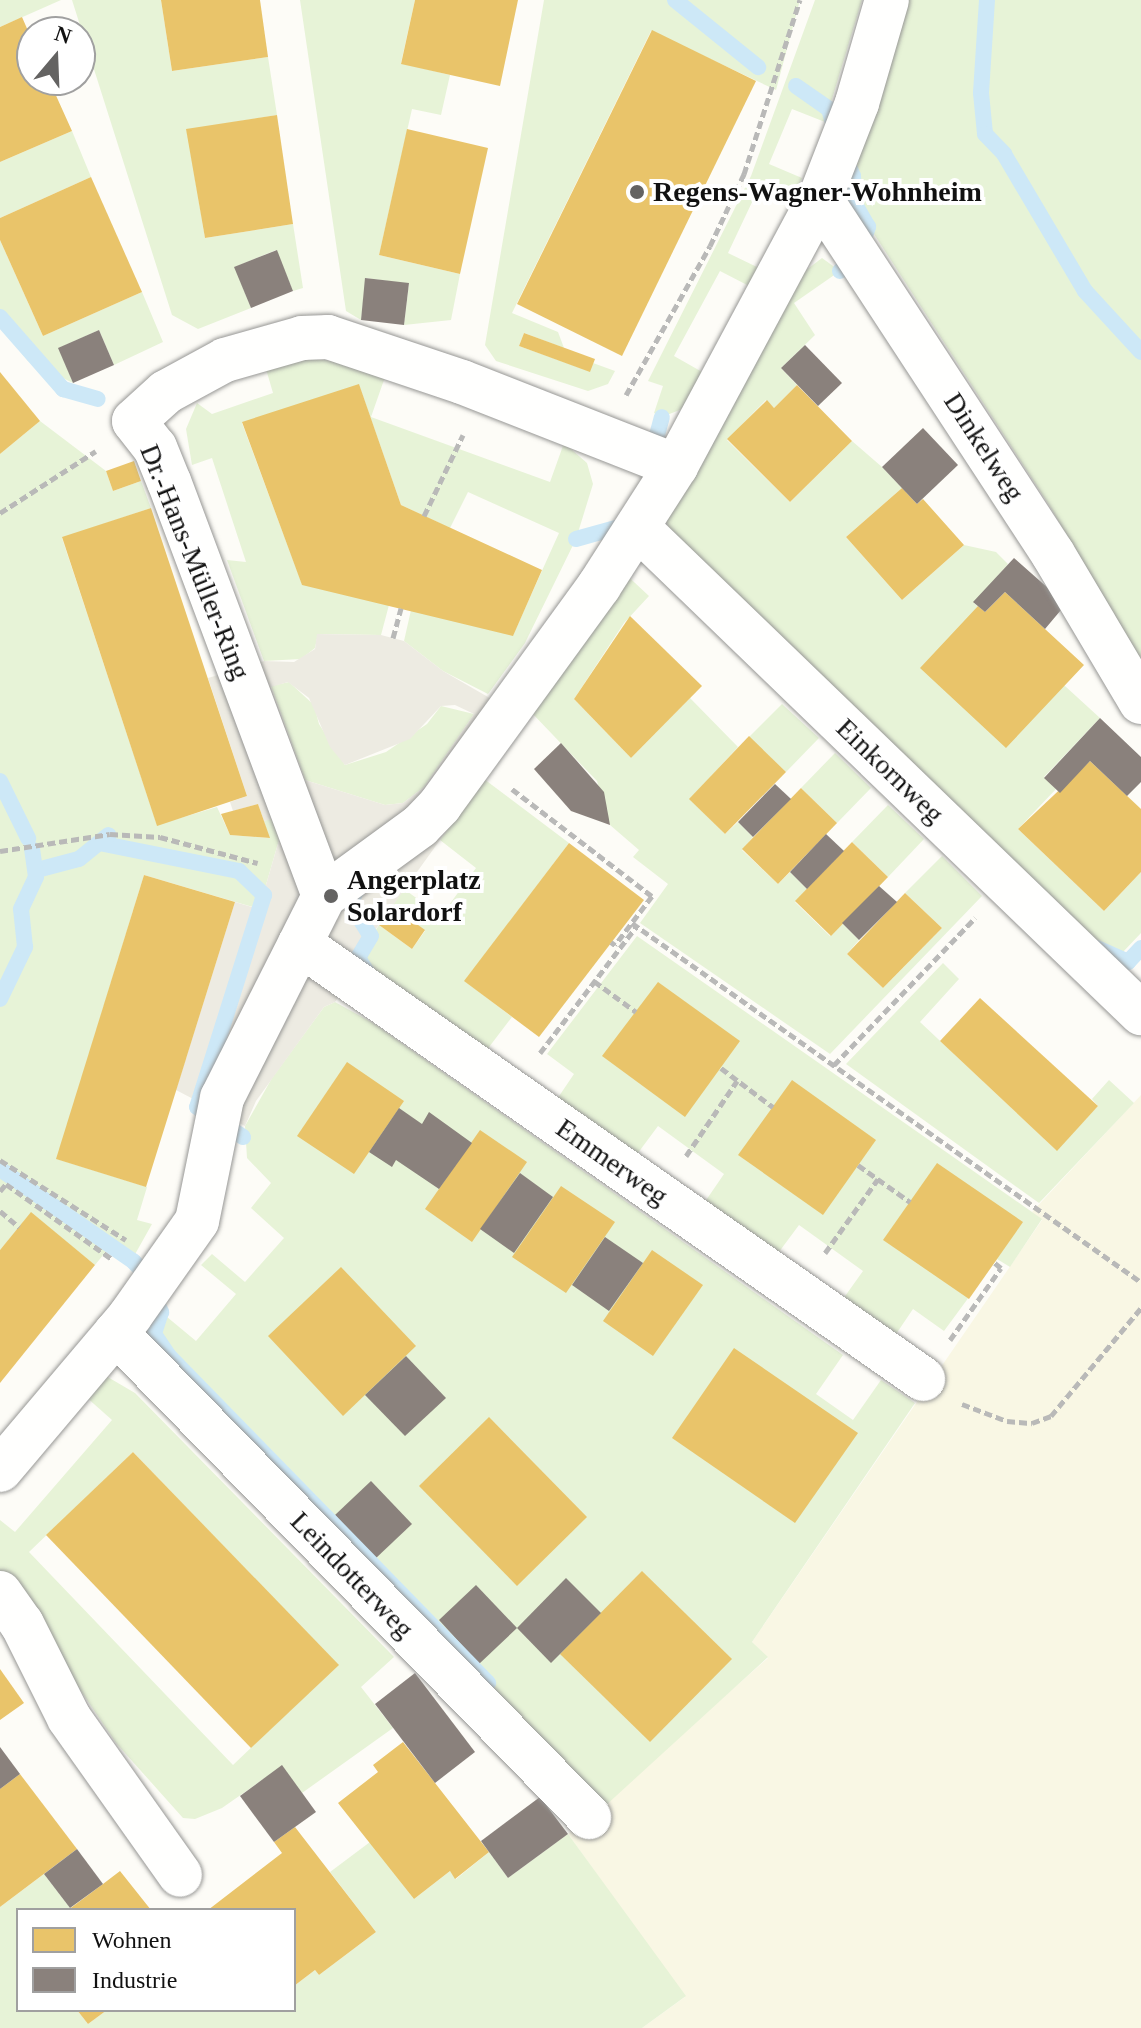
<!DOCTYPE html>
<meta charset="utf-8">
<style>
body{margin:0}
#map{position:relative;width:1141px;height:2028px;overflow:hidden;background:#fdfcf7;font-family:"Times New Roman",serif}
div>[style]{position:absolute}
.farmland>*{inset:0;background:#f9f7e4}
.green>*{inset:0;background:#e7f3d7}
.plaza>*{inset:0;background:#edebe2}
.homes>*{inset:0;background:#e9c46a}
.industry>*{inset:0;background:#8a817c}
.stream>*{height:16px;margin:-8px;padding:0 8px;transform-origin:8px;border-radius:8px;background:#cde8f7}
.path>*{height:5px;margin-top:-2.5px;transform-origin:0;background:repeating-linear-gradient(90deg,#b9b9b8 0 8px,transparent 0 12px)}
.roads{filter:drop-shadow(0 0 2px #979795) drop-shadow(0 0 2px #979795)}
.street>*{height:44px;margin:-22px;padding:0 22px;transform-origin:22px;border-radius:22px;background:#fffffe}
.dots>*{width:22px;height:22px;translate:-50% -50%;box-sizing:border-box;border:4px solid #fff;border-radius:50%}
span{translate:-50% -50%;white-space:nowrap;text-align:center;line-height:1.15;-webkit-text-stroke:8px #fff;paint-order:stroke}
.poi-label{font-size:28px;color:#111;font-weight:700}
.left{translate:0 -50%;text-align:left}
.street-label{font-size:28px;color:#111}
.legend{position:absolute;left:16px;top:1908px;width:280px;height:104px;box-sizing:border-box;background:#fff;border:2px solid #a0a0a0;margin:0;padding:10px 14px;list-style:none;font-size:24px;color:#111}
.legend li{display:flex;align-items:center;gap:16px;height:40px}
.legend b{width:40px;border:2px solid #a0a0a0}
.north{position:absolute;left:16px;top:16px;width:80px;height:80px;box-sizing:border-box;background:#fff;border:2px solid #a0a0a0;border-radius:50%;rotate:19deg;font-size:22px;font-weight:700;line-height:32px;text-align:center;color:#111}
.north::after{content:'';display:block;margin:auto;width:28px;height:36px;background:#646362;clip-path:polygon(50% 0,100% 100%,50% 72%,0 100%)}
</style>
<div id="map">
<div class="farmland">
<div style="clip-path:polygon(1141px 1095px,1141px 2028px,642px 2028px,685px 1997px,568px 1834px,768px 1658px,752px 1642px,1042px 1220px,1032px 1212px)"></div>
</div>
<div class="green">
<div style="clip-path:polygon(0 0,61px 0,0 27px)"></div>
<div style="clip-path:polygon(72px 0,161px 0,172px 71px,268px 57px,277px 115px,187px 130px,205px 238px,293px 224px,303px 288px,293px 291px,276px 250px,235px 267px,251px 308px,198px 329px,172px 315px)"></div>
<div style="clip-path:polygon(300px 0,415px 0,401px 63px,450px 75px,441px 115px,412px 109px,379px 255px,460px 274px,451px 320px,404px 325px,409px 284px,366px 278px,361px 320px,346px 311px)"></div>
<div style="clip-path:polygon(544px 0,800px 0,776px 90px,651px 31px,512px 313px,558px 332px,564px 348px,524px 333px,519px 346px,589px 371px,593px 363px,615px 371px,608px 384px,588px 391px,496px 361px,485px 345px)"></div>
<div style="clip-path:polygon(815px 0,862px 0,825px 122px,792px 109px,769px 164px,802px 178px,794px 195px,762px 181px,728px 253px,759px 268px,751px 287px,720px 271px,674px 356px,704px 373px,682px 409px,662px 417px,654px 413px,663px 386px,648px 381px,751px 176px)"></div>
<div style="clip-path:polygon(906px 0,1141px 0,1141px 661px,1049px 505px,854px 203px,853px 176px)"></div>
<div style="clip-path:polygon(72px 131px,91px 177px,0 218px,0 162px)"></div>
<div style="clip-path:polygon(0 240px,43px 336px,142px 292px,163px 342px,114px 365px,99px 330px,59px 348px,73px 383px,28px 361px,0 326px)"></div>
<div style="clip-path:polygon(822px 258px,840px 271px,794px 303px,815px 335px,781px 368px,797px 385px,774px 408px,766px 400px,727px 440px,790px 502px,852px 441px,882px 467px,902px 488px,846px 537px,902px 600px,964px 545px,996px 552px,1008px 564px,974px 603px,1100px 718px,1044px 777px,1056px 789px,1018px 829px,1104px 911px,1141px 872px,1141px 933px,1122px 953px,1113px 956px,671px 534px,665px 517px,801px 274px)"></div>
<div style="clip-path:polygon(304px 358px,334px 361px,385px 377px,371px 417px,550px 482px,564px 443px,587px 463px,593px 484px,576px 539px,525px 643px,488px 694px,443px 671px,404px 641px,411px 610px,513px 635px,559px 533px,468px 492px,450px 528px,401px 505px,359px 385px,242px 423px,302px 584px,389px 605px,381px 635px,318px 634px,315px 648px,301px 659px,264px 661px,227px 560px,246px 562px,212px 458px,192px 465px,186px 429px,197px 403px,212px 414px,273px 393px,266px 369px)"></div>
<div style="clip-path:polygon(40px 421px,106px 471px,113px 491px,141px 481px,151px 508px,62px 538px,157px 825px,217px 807px,230px 835px,269px 838px,264px 821px,272px 818px,279px 840px,259px 909px,144px 875px,57px 1159px,147px 1187px,137px 1220px,152px 1224px,129px 1265px,108px 1249px,95px 1265px,31px 1213px,0 1250px,0 454px)"></div>
<div style="clip-path:polygon(619px 568px,649px 596px,624px 623px,574px 699px,631px 758px,690px 698px,738px 747px,690px 799px,725px 834px,738px 822px,753px 837px,742px 850px,778px 884px,790px 872px,807px 889px,795px 902px,830px 936px,842px 923px,859px 940px,847px 954px,883px 988px,942px 928px,905px 893px,942px 856px,982px 896px,830px 1054px,640px 923px,668px 884px,633px 857px,639px 850px,610px 825px,597px 781px,530px 711px)"></div>
<div style="clip-path:polygon(289px 682px,314px 705px,319px 724px,345px 765px,386px 752px,427px 724px,441px 706px,474px 714px,424px 787px,403px 803px,385px 805px,305px 780px,271px 686px)"></div>
<div style="clip-path:polygon(782px 704px,819px 738px,786px 772px,749px 737px)"></div>
<div style="clip-path:polygon(835px 753px,871px 788px,837px 823px,801px 788px)"></div>
<div style="clip-path:polygon(484px 779px,569px 843px,465px 981px,512px 1017px,483px 1055px,358px 958px,379px 925px,412px 949px,425px 931px,392px 906px,404px 889px,441px 916px,476px 868px,440px 840px)"></div>
<div style="clip-path:polygon(888px 805px,924px 839px,888px 877px,852px 842px)"></div>
<div style="clip-path:polygon(637px 936px,1042px 1219px,1010px 1267px,997px 1259px,944px 1331px,913px 1309px,890px 1343px,838px 1306px,863px 1271px,799px 1225px,773px 1260px,700px 1209px,724px 1174px,658px 1126px,632px 1161px,553px 1105px,574px 1074px,547px 1054px)"></div>
<div style="clip-path:polygon(943px 963px,959px 979px,920px 1022px,1056px 1150px,1098px 1106px,1092px 1099px,1109px 1080px,1134px 1103px,1039px 1203px,846px 1064px)"></div>
<div style="clip-path:polygon(335px 1002px,373px 1023px,843px 1355px,816px 1394px,853px 1420px,881px 1380px,915px 1403px,752px 1642px,768px 1657px,604px 1807px,379px 1567px,169px 1356px,154px 1334px,161px 1312px,196px 1341px,236px 1294px,201px 1265px,212px 1254px,245px 1282px,284px 1238px,251px 1208px,271px 1183px,247px 1158px,245px 1126px,272px 1078px,324px 1007px)"></div>
<div style="clip-path:polygon(evenodd,106px 1376px,135px 1393px,394px 1657px,361px 1687px,393px 1728px,302px 1793px,282px 1766px,222px 1808px,195px 1819px,183px 1818px,116px 1743px,0 1571px,0 1520px,15px 1532px,112px 1420px,85px 1396px,106px 1376px,133px 1452px,338px 1665px,233px 1765px,29px 1552px,133px 1452px)"></div>
<div style="clip-path:polygon(568px 1834px,686px 1996px,642px 2028px,0 2028px,0 1907px,44px 1874px,70px 1908px,18px 1910px,18px 2010px,77px 2010px,88px 2024px,107px 2010px,294px 2010px,294px 1986px,315px 1970px,319px 1975px,376px 1932px,330px 1872px,370px 1842px,414px 1899px,450px 1871px,456px 1879px,489px 1852px,508px 1878px)"></div>
</div>
<div class="plaza">
<div style="clip-path:polygon(evenodd,317px 634px,381px 635px,404px 641px,443px 671px,514px 712px,484px 779px,360px 951px,360px 965px,335px 1002px,324px 1007px,256px 1101px,245px 1126px,176px 1090px,235px 902px,259px 909px,279px 840px,272px 819px,264px 821px,258px 804px,233px 811px,230px 802px,247px 796px,208px 678px,264px 661px,294px 662px,315px 649px,317px 634px,288px 682px,309px 698px,330px 747px,345px 765px,410px 739px,441px 706px,455px 705px,474px 714px,424px 787px,403px 803px,385px 805px,305px 780px,271px 687px,288px 682px)"></div>
</div>
<div class="homes">
<div style="clip-path:polygon(161px 0,260px 0,268px 57px,172px 71px)"></div>
<div style="clip-path:polygon(415px 0,518px 0,500px 86px,401px 64px)"></div>
<div style="clip-path:polygon(22px 17px,32px 40px,32px 80px,49px 80px,72px 131px,0 162px,0 27px)"></div>
<div style="clip-path:polygon(652px 30px,756px 81px,622px 356px,517px 304px)"></div>
<div style="clip-path:polygon(277px 115px,293px 224px,205px 238px,186px 129px)"></div>
<div style="clip-path:polygon(407px 129px,488px 148px,460px 274px,379px 255px)"></div>
<div style="clip-path:polygon(91px 177px,142px 292px,43px 336px,0 240px,0 218px)"></div>
<div style="clip-path:polygon(524px 333px,595px 359px,590px 372px,519px 346px)"></div>
<div style="clip-path:polygon(0 372px,40px 421px,0 454px)"></div>
<div style="clip-path:polygon(359px 384px,401px 505px,542px 570px,513px 636px,302px 585px,242px 422px)"></div>
<div style="clip-path:polygon(797px 385px,852px 441px,790px 502px,727px 439px,767px 400px,774px 408px)"></div>
<div style="clip-path:polygon(134px 461px,141px 481px,113px 491px,106px 471px)"></div>
<div style="clip-path:polygon(902px 488px,917px 504px,923px 499px,964px 545px,902px 600px,846px 537px)"></div>
<div style="clip-path:polygon(151px 508px,247px 796px,157px 826px,62px 537px)"></div>
<div style="clip-path:polygon(1005px 592px,1084px 665px,1006px 748px,920px 668px,978px 606px,985px 612px)"></div>
<div style="clip-path:polygon(630px 616px,702px 686px,631px 758px,574px 699px)"></div>
<div style="clip-path:polygon(749px 736px,786px 772px,725px 834px,689px 799px)"></div>
<div style="clip-path:polygon(1090px 761px,1141px 809px,1141px 872px,1104px 911px,1018px 829px)"></div>
<div style="clip-path:polygon(801px 788px,837px 823px,778px 884px,742px 849px)"></div>
<div style="clip-path:polygon(258px 804px,270px 838px,230px 835px,221px 814px)"></div>
<div style="clip-path:polygon(852px 842px,888px 877px,831px 936px,795px 901px)"></div>
<div style="clip-path:polygon(569px 843px,644px 900px,539px 1037px,464px 981px)"></div>
<div style="clip-path:polygon(144px 875px,235px 902px,146px 1187px,56px 1159px)"></div>
<div style="clip-path:polygon(905px 893px,942px 928px,883px 988px,847px 954px)"></div>
<div style="clip-path:polygon(392px 906px,425px 930px,412px 949px,379px 925px)"></div>
<div style="clip-path:polygon(658px 982px,740px 1041px,685px 1117px,602px 1056px)"></div>
<div style="clip-path:polygon(980px 998px,1098px 1106px,1057px 1151px,940px 1041px)"></div>
<div style="clip-path:polygon(347px 1062px,404px 1101px,354px 1174px,297px 1136px)"></div>
<div style="clip-path:polygon(792px 1080px,876px 1140px,823px 1215px,738px 1155px)"></div>
<div style="clip-path:polygon(480px 1130px,527px 1162px,472px 1242px,425px 1209px)"></div>
<div style="clip-path:polygon(937px 1163px,1023px 1222px,969px 1299px,883px 1240px)"></div>
<div style="clip-path:polygon(561px 1186px,615px 1222px,566px 1293px,512px 1257px)"></div>
<div style="clip-path:polygon(31px 1212px,95px 1265px,0 1383px,0 1250px)"></div>
<div style="clip-path:polygon(652px 1250px,703px 1285px,653px 1356px,603px 1321px)"></div>
<div style="clip-path:polygon(341px 1267px,416px 1346px,343px 1416px,268px 1336px)"></div>
<div style="clip-path:polygon(734px 1348px,858px 1433px,795px 1523px,672px 1438px)"></div>
<div style="clip-path:polygon(489px 1417px,587px 1517px,517px 1586px,419px 1486px)"></div>
<div style="clip-path:polygon(133px 1452px,339px 1665px,251px 1748px,46px 1535px)"></div>
<div style="clip-path:polygon(642px 1571px,732px 1659px,650px 1742px,560px 1654px)"></div>
<div style="clip-path:polygon(0 1669px,24px 1703px,0 1720px)"></div>
<div style="clip-path:polygon(403px 1742px,489px 1852px,455px 1879px,450px 1871px,414px 1899px,338px 1803px,378px 1772px,373px 1765px)"></div>
<div style="clip-path:polygon(20px 1774px,77px 1849px,0 1907px,0 1789px)"></div>
<div style="clip-path:polygon(295px 1827px,376px 1932px,319px 1975px,315px 1970px,294px 1986px,294px 1910px,208px 1910px,282px 1853px,274px 1842px)"></div>
<div style="clip-path:polygon(120px 1871px,151px 1910px,68px 1910px,103px 1884px)"></div>
<div style="clip-path:polygon(77px 2010px,107px 2010px,88px 2024px)"></div>
</div>
<div class="industry">
<div style="clip-path:polygon(277px 250px,293px 291px,251px 308px,234px 267px)"></div>
<div style="clip-path:polygon(365px 278px,409px 283px,404px 325px,361px 320px)"></div>
<div style="clip-path:polygon(99px 330px,114px 365px,73px 383px,58px 348px)"></div>
<div style="clip-path:polygon(805px 345px,842px 383px,818px 406px,781px 368px)"></div>
<div style="clip-path:polygon(923px 428px,958px 465px,917px 504px,882px 467px)"></div>
<div style="clip-path:polygon(1014px 558px,1066px 604px,1045px 629px,1005px 592px,985px 612px,973px 602px)"></div>
<div style="clip-path:polygon(1100px 718px,1141px 757px,1141px 782px,1127px 796px,1090px 761px,1060px 793px,1044px 778px)"></div>
<div style="clip-path:polygon(561px 743px,604px 792px,610px 825px,571px 811px,534px 769px)"></div>
<div style="clip-path:polygon(775px 784px,791px 799px,753px 837px,738px 822px)"></div>
<div style="clip-path:polygon(826px 834px,844px 851px,807px 889px,790px 872px)"></div>
<div style="clip-path:polygon(879px 886px,897px 902px,859px 940px,842px 923px)"></div>
<div style="clip-path:polygon(399px 1108px,422px 1124px,429px 1112px,472px 1143px,439px 1189px,396px 1160px,392px 1167px,369px 1152px)"></div>
<div style="clip-path:polygon(520px 1173px,553px 1197px,514px 1253px,480px 1229px)"></div>
<div style="clip-path:polygon(605px 1237px,643px 1263px,609px 1311px,572px 1285px)"></div>
<div style="clip-path:polygon(406px 1356px,446px 1398px,405px 1436px,365px 1395px)"></div>
<div style="clip-path:polygon(371px 1481px,412px 1524px,375px 1559px,335px 1515px)"></div>
<div style="clip-path:polygon(566px 1578px,601px 1613px,551px 1663px,517px 1628px)"></div>
<div style="clip-path:polygon(476px 1585px,517px 1628px,479px 1664px,439px 1620px)"></div>
<div style="clip-path:polygon(415px 1673px,475px 1752px,435px 1783px,375px 1704px)"></div>
<div style="clip-path:polygon(0 1747px,20px 1774px,0 1789px)"></div>
<div style="clip-path:polygon(282px 1765px,316px 1812px,274px 1842px,240px 1796px)"></div>
<div style="clip-path:polygon(540px 1797px,568px 1834px,508px 1878px,481px 1841px)"></div>
<div style="clip-path:polygon(77px 1849px,103px 1884px,70px 1908px,44px 1874px)"></div>
</div>
<div class="stream">
<div style="left:675px;top:0;width:107px;rotate:38.9deg"></div>
<div style="left:987px;top:0;width:93px;rotate:93.7deg"></div>
<div style="left:981px;top:93px;width:41px;rotate:84.4deg"></div>
<div style="left:985px;top:134px;width:28px;rotate:46deg"></div>
<div style="left:1004px;top:154px;width:159px;rotate:59.4deg"></div>
<div style="left:1085px;top:291px;width:83px;rotate:47.4deg"></div>
<div style="left:796px;top:86px;width:40px;rotate:34.9deg"></div>
<div style="left:829px;top:109px;width:22px;rotate:74deg"></div>
<div style="left:840px;top:271px;width:26px;rotate:-43deg"></div>
<div style="left:859px;top:253px;width:28px;rotate:-71deg"></div>
<div style="left:868px;top:227px;width:28px;rotate:-120deg"></div>
<div style="left:854px;top:203px;width:27px;rotate:-92deg"></div>
<div style="left:853px;top:176px;width:22px;rotate:-114deg"></div>
<div style="left:0;top:317px;width:96px;rotate:48.8deg"></div>
<div style="left:63px;top:389px;width:36px;rotate:16deg"></div>
<div style="left:652px;top:454px;width:38px;rotate:-75deg"></div>
<div style="left:576px;top:539px;width:45px;rotate:-15.6deg"></div>
<div style="left:0;top:781px;width:64px;rotate:63.8deg"></div>
<div style="left:104px;top:844px;width:138px;rotate:11.3deg"></div>
<div style="left:239px;top:871px;width:35px;rotate:44deg"></div>
<div style="left:264px;top:895px;width:222px;rotate:107.5deg"></div>
<div style="left:197px;top:1107px;width:55px;rotate:33.1deg"></div>
<div style="left:37px;top:870px;width:43px;rotate:-14.7deg"></div>
<div style="left:79px;top:859px;width:38px;rotate:-39deg"></div>
<div style="left:359px;top:886px;width:19px;rotate:118deg"></div>
<div style="left:350px;top:903px;width:39px;rotate:58deg"></div>
<div style="left:371px;top:936px;width:26px;rotate:121deg"></div>
<div style="left:358px;top:958px;width:20px;rotate:57deg"></div>
<div style="left:1097px;top:948px;width:34px;rotate:24deg"></div>
<div style="left:1119px;top:962px;width:9px"></div>
<div style="left:1128px;top:962px;width:19px;rotate:-47deg"></div>
<div style="left:0;top:999px;width:58px;rotate:-64.3deg"></div>
<div style="left:25px;top:947px;width:38px;rotate:-96deg"></div>
<div style="left:21px;top:909px;width:35px;rotate:-65deg"></div>
<div style="left:36px;top:877px;width:28px;rotate:-98deg"></div>
<div style="left:0;top:1169px;width:162px;rotate:34.7deg"></div>
<div style="left:133px;top:1261px;width:16px;rotate:47deg"></div>
<div style="left:144px;top:1273px;width:43px;rotate:66.4deg"></div>
<div style="left:161px;top:1312px;width:23px;rotate:108deg"></div>
<div style="left:154px;top:1334px;width:27px;rotate:56deg"></div>
<div style="left:169px;top:1356px;width:457px;rotate:45.7deg"></div>
</div>
<div class="path">
<div style="left:626px;top:395px;width:171px;rotate:-60.6deg"></div>
<div style="left:710px;top:246px;width:80px;rotate:-64.7deg"></div>
<div style="left:744px;top:174px;width:183px;rotate:-72.2deg"></div>
<div style="left:0;top:513px;width:114px;rotate:-32.9deg"></div>
<div style="left:424px;top:516px;width:90px;rotate:-64.3deg"></div>
<div style="left:393px;top:638px;width:31px;rotate:-75deg"></div>
<div style="left:512px;top:789px;width:176px;rotate:37.4deg"></div>
<div style="left:652px;top:896px;width:61px;rotate:127.1deg"></div>
<div style="left:615px;top:945px;width:5px;rotate:-143deg"></div>
<div style="left:0;top:851px;width:111px;rotate:-8.8deg"></div>
<div style="left:110px;top:834px;width:50px;rotate:3.4deg"></div>
<div style="left:160px;top:837px;width:101px;rotate:14.9deg"></div>
<div style="left:632px;top:923px;width:623px;rotate:35.2deg"></div>
<div style="left:594px;top:981px;width:52px;rotate:36.4deg"></div>
<div style="left:540px;top:1053px;width:158px;rotate:-52.7deg"></div>
<div style="left:834px;top:1065px;width:204px;rotate:-46.2deg"></div>
<div style="left:721px;top:1068px;width:65px;rotate:36.9deg"></div>
<div style="left:686px;top:1156px;width:91px;rotate:-55.8deg"></div>
<div style="left:0;top:1160px;width:149px;rotate:32.4deg"></div>
<div style="left:858px;top:1165px;width:64px;rotate:35.4deg"></div>
<div style="left:0;top:1191px;width:9px;rotate:-49deg"></div>
<div style="left:6px;top:1184px;width:130px;rotate:35.3deg"></div>
<div style="left:0;top:1211px;width:25px;rotate:40deg"></div>
<div style="left:825px;top:1253px;width:91px;rotate:-54.4deg"></div>
<div style="left:950px;top:1340px;width:88px;rotate:-54.7deg"></div>
<div style="left:1001px;top:1268px;width:8px;rotate:-140deg"></div>
<div style="left:962px;top:1404px;width:48px;rotate:20.7deg"></div>
<div style="left:1007px;top:1421px;width:25px;rotate:5deg"></div>
<div style="left:1032px;top:1423px;width:20px;rotate:-20deg"></div>
<div style="left:1051px;top:1416px;width:141px;rotate:-50.2deg"></div>
</div>
<div class="roads">
<div class="street">
<div style="left:820px;top:198px;width:425px;rotate:56.8deg"></div>
<div style="left:1053px;top:554px;width:172px;rotate:59.3deg"></div>
<div style="left:638px;top:528px;width:699px;rotate:43.96deg"></div>
<div style="left:324px;top:896px;width:442px;rotate:-110.5deg"></div>
<div style="left:169px;top:482px;width:37px;rotate:-112deg"></div>
<div style="left:155px;top:448px;width:34px;rotate:-128deg"></div>
<div style="left:134px;top:421px;width:43px;rotate:-42.2deg"></div>
<div style="left:166px;top:392px;width:67px;rotate:-28.5deg"></div>
<div style="left:225px;top:360px;width:80px;rotate:-15.9deg"></div>
<div style="left:302px;top:338px;width:26px;rotate:-2deg"></div>
<div style="left:328px;top:337px;width:141px;rotate:18.6deg"></div>
<div style="left:462px;top:382px;width:230px;rotate:21.4deg"></div>
<div style="left:300px;top:944px;width:760px;rotate:34.92deg"></div>
<div style="left:116px;top:1333px;width:677px;rotate:45.66deg"></div>
<div style="left:0;top:1470px;width:202px;rotate:-49.8deg"></div>
<div style="left:130px;top:1316px;width:116px;rotate:-54.8deg"></div>
<div style="left:197px;top:1221px;width:126px;rotate:-78.5deg"></div>
<div style="left:222px;top:1098px;width:226px;rotate:-63.2deg"></div>
<div style="left:324px;top:896px;width:119px;rotate:-36.1deg"></div>
<div style="left:420px;top:826px;width:29px;rotate:-46deg"></div>
<div style="left:440px;top:805px;width:271px;rotate:-54deg"></div>
<div style="left:599px;top:586px;width:143px;rotate:-57.3deg"></div>
<div style="left:676px;top:466px;width:304px;rotate:-61.8deg"></div>
<div style="left:820px;top:198px;width:102px;rotate:-68.7deg"></div>
<div style="left:857px;top:103px;width:107px;rotate:-73.8deg"></div>
<div style="left:0;top:1593px;width:38px;rotate:55deg"></div>
<div style="left:22px;top:1624px;width:105px;rotate:63.4deg"></div>
<div style="left:69px;top:1718px;width:192px;rotate:54.7deg"></div>
</div>
</div>
<div class="dots">
<div style="left:637px;top:192px;background:#646362"></div>
<div style="left:331px;top:896px;background:#646362"></div>
</div>
<div class="poi-label">
<span class="left" style="left:653px;top:192px">Regens-Wagner-Wohnheim</span>
<span class="left" style="left:347px;top:896px">Angerplatz<br>Solardorf</span>
</div>
<div class="street-label">
<span style="left:984px;top:447px;rotate:57deg">Dinkelweg</span>
<span style="left:195px;top:562px;rotate:68deg">Dr.-Hans-Müller-Ring</span>
<span style="left:890px;top:771px;rotate:44deg">Einkornweg</span>
<span style="left:612px;top:1162px;rotate:35deg">Emmerweg</span>
<span style="left:352px;top:1575px;rotate:46deg">Leindotterweg</span>
</div>
<ul class="legend">
<li><b style="height:22px;background:#e9c46a"></b>Wohnen</li>
<li><b style="height:22px;background:#8a817c"></b>Industrie</li>
</ul>
<div class="north">N</div>
</div>
